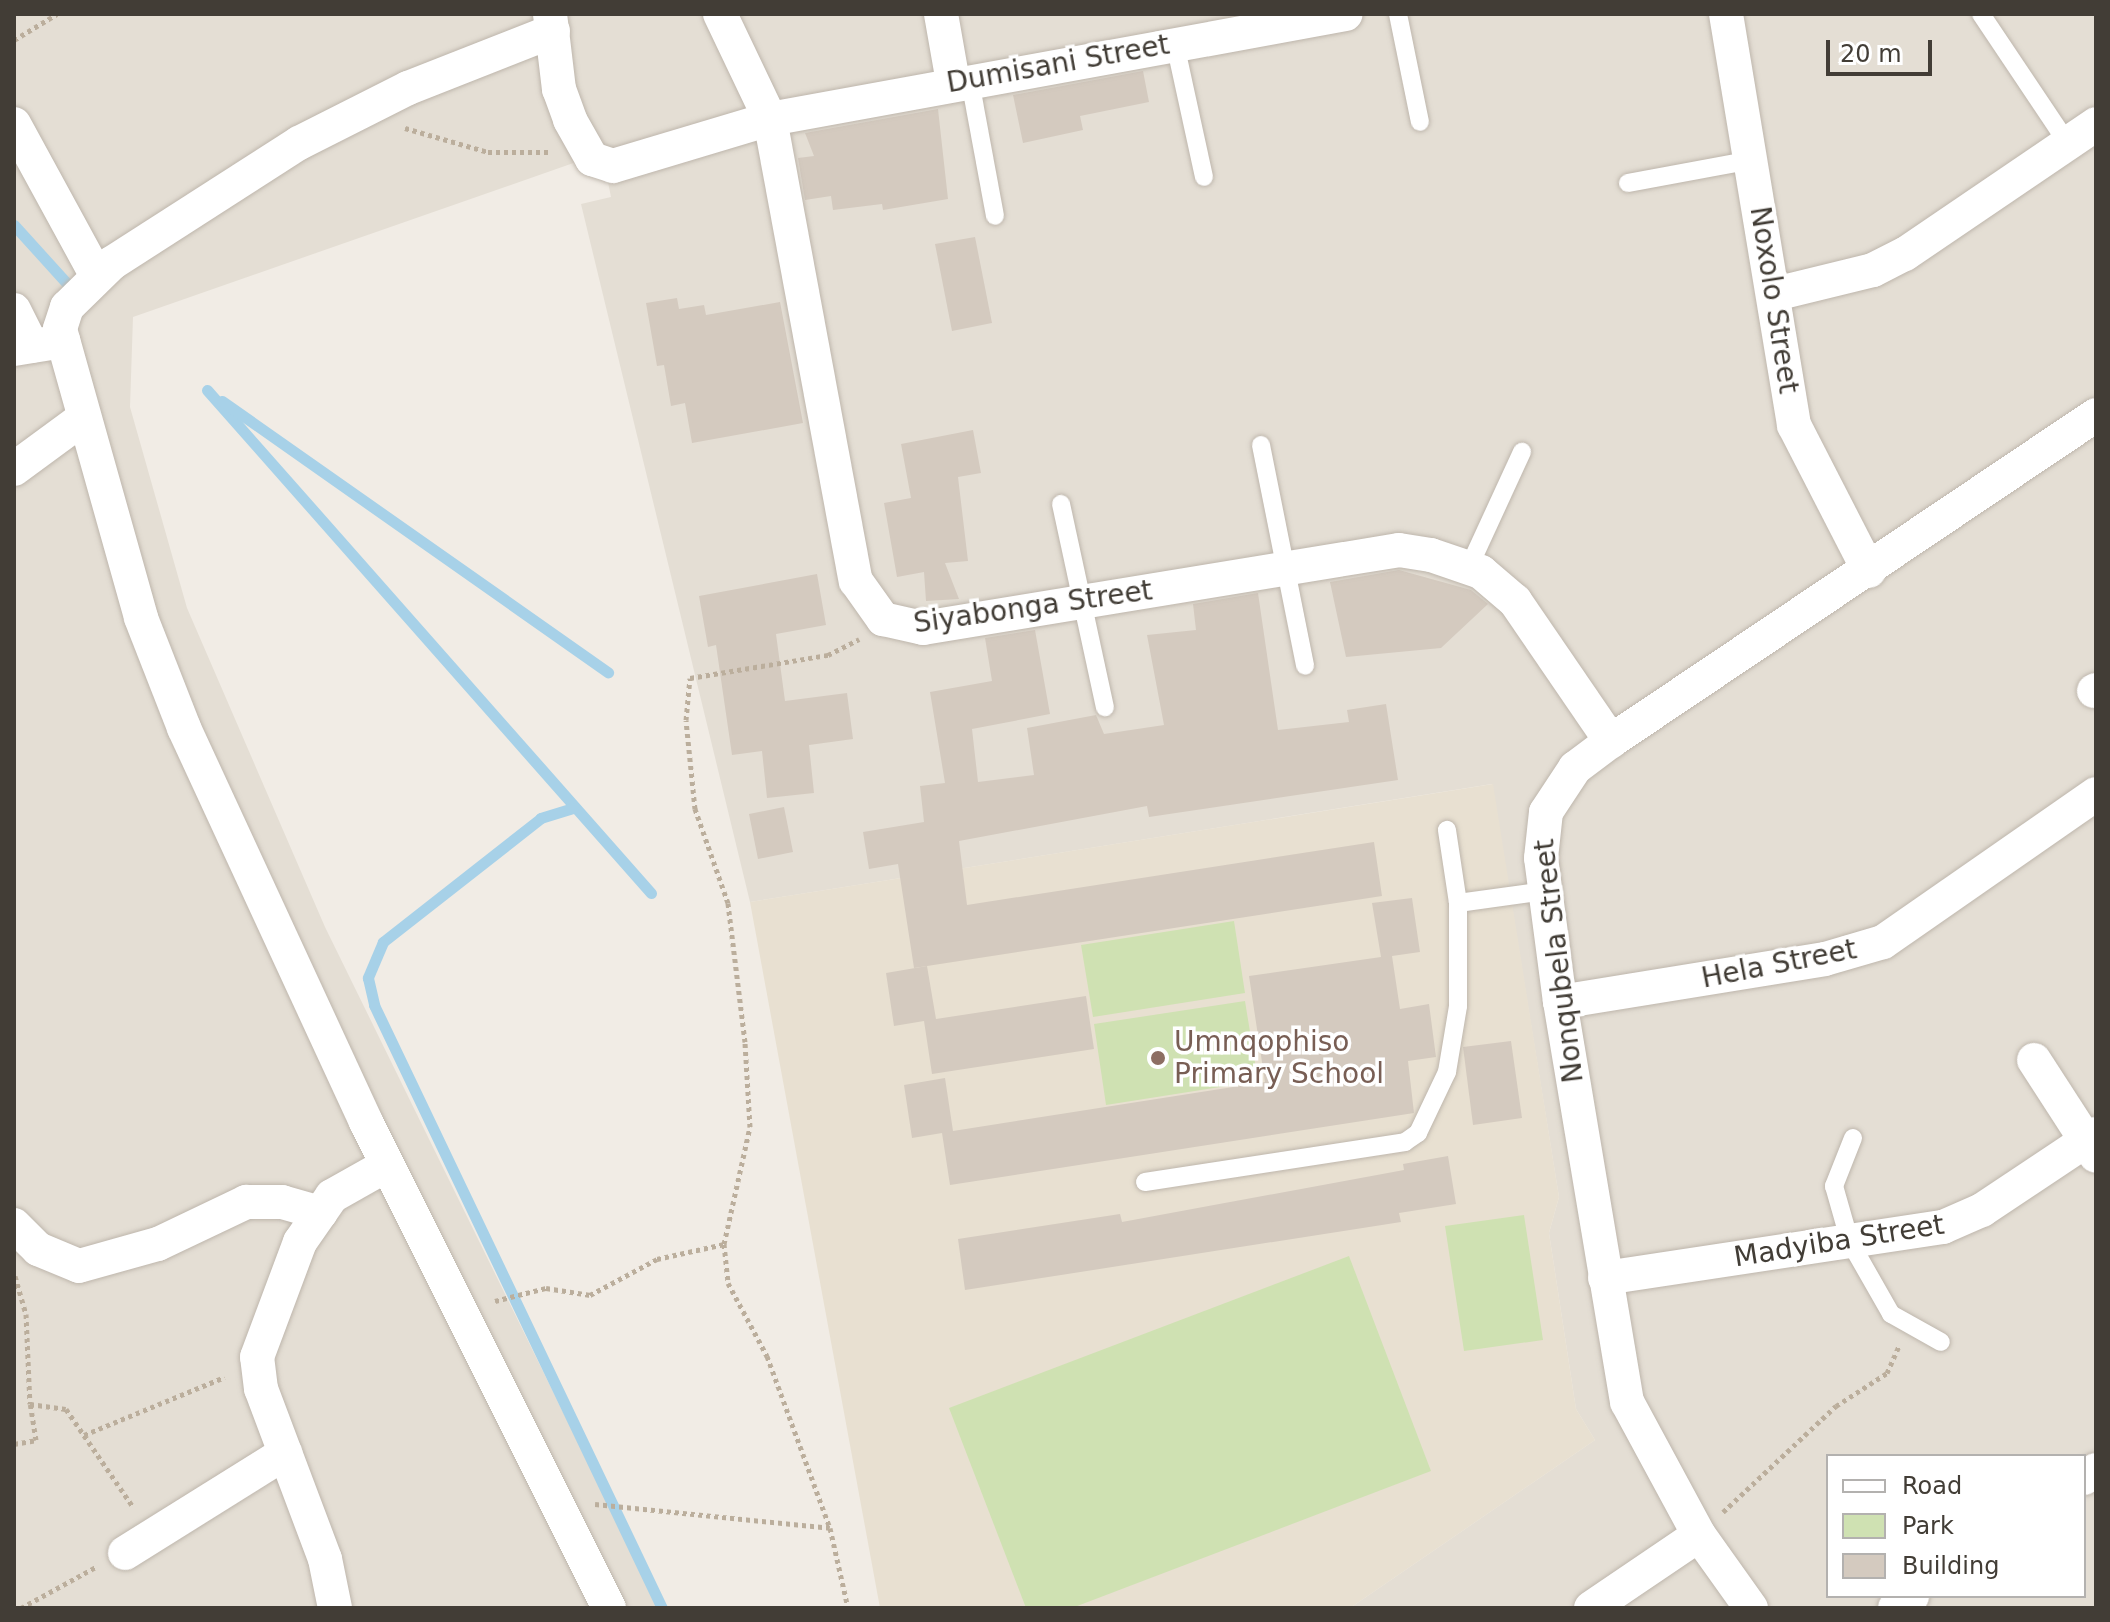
<!DOCTYPE html>
<style>
body{margin:0}
#map{position:relative;width:2110px;height:1622px;overflow:hidden;background:#f1ece5;font-family:"DejaVu Sans",sans-serif}
div>[style]{position:absolute}
.residential>*{inset:0;background:#e4ded4}
.education>*{inset:0;background:#e8e0d1}
.green>*{inset:0;background:#cfe1b2}
.stream>*{height:11px;margin:-5.5px;padding:0 5.5px;transform-origin:5.5px;border-radius:5.5px;background:#a7d1e8}
.building>*{inset:0;background:#d4cabf}
.path>*{height:5px;margin-top:-2.5px;transform-origin:0;background:repeating-linear-gradient(90deg,#bbae9c 0 4px,transparent 0 8px)}
.roads{filter:drop-shadow(0 0 2px #beb6ac) drop-shadow(0 0 2px #beb6ac)}
.service>*{height:18px;margin:-9px;padding:0 9px;transform-origin:9px;border-radius:9px;background:#fff}
.minor>*{height:34px;margin:-17px;padding:0 17px;transform-origin:17px;border-radius:17px;background:#fff}
.dots>*{width:22px;height:22px;translate:-50% -50%;box-sizing:border-box;border:4px solid #fff;border-radius:50%}
span{translate:-50% -50%;white-space:nowrap;text-align:center;line-height:1.15;-webkit-text-stroke:7px #fff;paint-order:stroke}
.street-label{font-size:28px;color:#423d36}
.education-label{font-size:28px;color:#785e54}
.left{translate:0 -50%;text-align:left}
.frame{position:absolute;inset:0;border:16px solid #423d36;pointer-events:none}
.legend{position:absolute;left:1826px;top:1454px;width:260px;height:144px;box-sizing:border-box;background:#fff;border:2px solid #b3b1af;margin:0;padding:10px 14px;list-style:none;font-size:24px;color:#423d36}
.legend li{display:flex;align-items:center;gap:16px;height:40px}
.legend b{width:40px;border:2px solid #b3b1af}
.scale{position:absolute;left:1826px;top:40px;width:106px;height:36px;box-sizing:border-box;border:4px solid #423d36;border-top:0;padding-left:10px;font-size:24px;line-height:28px;white-space:nowrap;color:#423d36;-webkit-text-stroke:6px #fff;paint-order:stroke}
</style>
<div id="map">
<div class="residential">
<div style="clip-path:polygon(evenodd,14px 14px,2096px 14px,2096px 1608px,1350px 1608px,1595px 1440px,1576px 1409px,1549px 1233px,1559px 1197px,1492px 784px,750px 902px,581px 204px,611px 197px,605px 167px,582px 160px,133px 317px,130px 407px,187px 608px,325px 927px,659px 1608px,14px 1608px,14px 14px,1828px 1456px,2084px 1456px,2084px 1596px,1828px 1596px,1828px 1456px)"></div>
</div>
<div class="education">
<div style="clip-path:polygon(1493px 784px,1559px 1197px,1549px 1233px,1576px 1409px,1595px 1440px,1350px 1608px,880px 1608px,750px 902px)"></div>
</div>
<div class="green">
<div style="clip-path:polygon(1234px 921px,1245px 993px,1093px 1017px,1081px 945px)"></div>
<div style="clip-path:polygon(1245px 1001px,1258px 1081px,1106px 1105px,1094px 1024px)"></div>
<div style="clip-path:polygon(1524px 1215px,1543px 1340px,1464px 1351px,1445px 1226px)"></div>
<div style="clip-path:polygon(1349px 1256px,1431px 1471px,1072px 1608px,1026px 1608px,949px 1408px)"></div>
</div>
<div class="stream">
<div style="left:14px;top:225px;width:88px;rotate:47.8deg"></div>
<div style="left:207px;top:390px;width:671px;rotate:48.57deg"></div>
<div style="left:222px;top:401px;width:472px;rotate:35.1deg"></div>
<div style="left:573px;top:808px;width:34px;rotate:163deg"></div>
<div style="left:541px;top:818px;width:201px;rotate:141.9deg"></div>
<div style="left:383px;top:942px;width:39px;rotate:113deg"></div>
<div style="left:368px;top:978px;width:28px;rotate:77deg"></div>
<div style="left:374px;top:1005px;width:668px;rotate:64.47deg"></div>
</div>
<div class="building">
<div style="clip-path:polygon(1143px 71px,1149px 102px,1080px 116px,1083px 130px,1023px 143px,1013px 95px)"></div>
<div style="clip-path:polygon(938px 109px,948px 199px,883px 210px,882px 204px,833px 210px,831px 196px,805px 200px,798px 158px,814px 156px,805px 133px)"></div>
<div style="clip-path:polygon(975px 237px,992px 323px,952px 331px,935px 244px)"></div>
<div style="clip-path:polygon(677px 298px,679px 309px,704px 305px,706px 315px,780px 302px,803px 423px,692px 443px,685px 403px,671px 406px,664px 365px,657px 366px,646px 303px)"></div>
<div style="clip-path:polygon(973px 430px,981px 473px,958px 477px,968px 561px,945px 563px,959px 599px,926px 601px,924px 572px,897px 577px,884px 503px,911px 498px,901px 444px)"></div>
<div style="clip-path:polygon(1399px 570px,1471px 590px,1488px 604px,1441px 648px,1346px 657px,1330px 582px)"></div>
<div style="clip-path:polygon(817px 574px,826px 625px,776px 634px,785px 701px,847px 693px,853px 739px,809px 745px,814px 793px,767px 798px,762px 751px,732px 755px,716px 645px,708px 647px,699px 596px)"></div>
<div style="clip-path:polygon(1258px 593px,1278px 730px,1349px 722px,1347px 710px,1386px 704px,1398px 780px,1149px 817px,1147px 806px,959px 841px,967px 905px,1374px 842px,1382px 896px,914px 968px,898px 864px,869px 869px,863px 832px,924px 822px,920px 786px,945px 783px,930px 692px,992px 681px,985px 638px,1035px 630px,1050px 714px,972px 729px,978px 782px,1034px 775px,1027px 728px,1096px 715px,1104px 734px,1164px 725px,1147px 635px,1196px 630px,1193px 604px)"></div>
<div style="clip-path:polygon(784px 807px,793px 852px,758px 859px,749px 814px)"></div>
<div style="clip-path:polygon(1412px 898px,1420px 952px,1392px 956px,1400px 1009px,1429px 1004px,1436px 1057px,1408px 1061px,1414px 1113px,950px 1185px,942px 1133px,912px 1138px,904px 1085px,945px 1078px,953px 1131px,1265px 1082px,1249px 976px,1381px 957px,1372px 903px)"></div>
<div style="clip-path:polygon(927px 966px,936px 1019px,1086px 996px,1094px 1049px,932px 1074px,924px 1021px,894px 1026px,886px 973px)"></div>
<div style="clip-path:polygon(1511px 1041px,1522px 1118px,1473px 1125px,1463px 1047px)"></div>
<div style="clip-path:polygon(1448px 1156px,1456px 1204px,1399px 1213px,1401px 1222px,965px 1290px,958px 1239px,1120px 1214px,1122px 1222px,1404px 1170px,1403px 1164px)"></div>
</div>
<div class="path">
<div style="left:14px;top:40px;width:50px;rotate:-31.2deg"></div>
<div style="left:405px;top:128px;width:86px;rotate:16.1deg"></div>
<div style="left:488px;top:152px;width:64px"></div>
<div style="left:724px;top:1244px;width:39px;rotate:84deg"></div>
<div style="left:728px;top:1283px;width:83px;rotate:61.9deg"></div>
<div style="left:767px;top:1356px;width:183px;rotate:69.9deg"></div>
<div style="left:830px;top:1528px;width:82px;rotate:77.3deg"></div>
<div style="left:15px;top:1276px;width:40px;rotate:74deg"></div>
<div style="left:26px;top:1314px;width:90px;rotate:87.5deg"></div>
<div style="left:495px;top:1301px;width:53px;rotate:-14.3deg"></div>
<div style="left:546px;top:1288px;width:45px;rotate:9deg"></div>
<div style="left:590px;top:1295px;width:76px;rotate:-28.2deg"></div>
<div style="left:657px;top:1259px;width:69px;rotate:-12.6deg"></div>
<div style="left:724px;top:1244px;width:120px;rotate:-77.5deg"></div>
<div style="left:750px;top:1127px;width:85px;rotate:-93.4deg"></div>
<div style="left:745px;top:1042px;width:140px;rotate:-97deg"></div>
<div style="left:728px;top:903px;width:100px;rotate:-109.3deg"></div>
<div style="left:695px;top:809px;width:89px;rotate:-95.8deg"></div>
<div style="left:686px;top:720px;width:42px;rotate:-84.6deg"></div>
<div style="left:690px;top:678px;width:140px;rotate:-9.5deg"></div>
<div style="left:828px;top:655px;width:35px;rotate:-27deg"></div>
<div style="left:84px;top:1435px;width:152px;rotate:-22.4deg"></div>
<div style="left:14px;top:1444px;width:22px;rotate:-10deg"></div>
<div style="left:36px;top:1440px;width:36px;rotate:-99deg"></div>
<div style="left:30px;top:1404px;width:36px;rotate:8deg"></div>
<div style="left:66px;top:1409px;width:119px;rotate:55.6deg"></div>
<div style="left:595px;top:1504px;width:236px;rotate:5.8deg"></div>
<div style="left:1723px;top:1512px;width:155px;rotate:-43.2deg"></div>
<div style="left:1836px;top:1406px;width:61px;rotate:-32.9deg"></div>
<div style="left:1887px;top:1373px;width:30px;rotate:-66deg"></div>
<div style="left:21px;top:1608px;width:85px;rotate:-28.7deg"></div>
</div>
<div class="roads">
<div class="service">
<div style="left:1398px;top:14px;width:110px;rotate:78.5deg"></div>
<div style="left:1981px;top:14px;width:156px;rotate:56.2deg"></div>
<div style="left:1175px;top:44px;width:136px;rotate:77.7deg"></div>
<div style="left:970px;top:81px;width:137px;rotate:79.5deg"></div>
<div style="left:1628px;top:183px;width:126px;rotate:-10.5deg"></div>
<div style="left:1261px;top:445px;width:225px;rotate:78.7deg"></div>
<div style="left:1061px;top:504px;width:208px;rotate:77.8deg"></div>
<div style="left:1469px;top:567px;width:127px;rotate:-65.3deg"></div>
<div style="left:1458px;top:903px;width:89px;rotate:-7.8deg"></div>
<div style="left:1853px;top:1138px;width:52px;rotate:111.6deg"></div>
<div style="left:1834px;top:1186px;width:58px;rotate:74.1deg"></div>
<div style="left:1850px;top:1242px;width:83px;rotate:60.3deg"></div>
<div style="left:1891px;top:1314px;width:57px;rotate:29.2deg"></div>
<div style="left:1145px;top:1182px;width:263px;rotate:-8.7deg"></div>
<div style="left:1405px;top:1142px;width:16px;rotate:-35deg"></div>
<div style="left:1418px;top:1133px;width:68px;rotate:-64.6deg"></div>
<div style="left:1447px;top:1072px;width:67px;rotate:-80.5deg"></div>
<div style="left:1458px;top:1006px;width:103px;rotate:-90deg"></div>
<div style="left:1458px;top:903px;width:74px;rotate:-98.6deg"></div>
</div>
<div class="minor">
<div style="left:550px;top:14px;width:76px;rotate:83.2deg"></div>
<div style="left:559px;top:89px;width:33px;rotate:70deg"></div>
<div style="left:570px;top:120px;width:45px;rotate:60.6deg"></div>
<div style="left:592px;top:159px;width:22px;rotate:18deg"></div>
<div style="left:613px;top:166px;width:164px;rotate:-16.7deg"></div>
<div style="left:770px;top:119px;width:585px;rotate:-10.33deg"></div>
<div style="left:720px;top:14px;width:116px;rotate:64.5deg"></div>
<div style="left:770px;top:119px;width:470px;rotate:79.5deg"></div>
<div style="left:856px;top:581px;width:47px;rotate:54.6deg"></div>
<div style="left:883px;top:619px;width:41px;rotate:12.7deg"></div>
<div style="left:923px;top:628px;width:482px;rotate:-9.3deg"></div>
<div style="left:1399px;top:550px;width:32px;rotate:9deg"></div>
<div style="left:1431px;top:555px;width:53px;rotate:18.8deg"></div>
<div style="left:1481px;top:572px;width:45px;rotate:40.5deg"></div>
<div style="left:1515px;top:601px;width:170px;rotate:55.6deg"></div>
<div style="left:941px;top:14px;width:69px;rotate:80deg"></div>
<div style="left:1726px;top:14px;width:417px;rotate:80.6deg"></div>
<div style="left:1794px;top:425px;width:164px;rotate:62.8deg"></div>
<div style="left:553px;top:31px;width:156px;rotate:158.5deg"></div>
<div style="left:408px;top:88px;width:122px;rotate:153.2deg"></div>
<div style="left:299px;top:143px;width:222px;rotate:147.3deg"></div>
<div style="left:112px;top:263px;width:63px;rotate:135.6deg"></div>
<div style="left:67px;top:307px;width:23px;rotate:108deg"></div>
<div style="left:60px;top:329px;width:300px;rotate:74.3deg"></div>
<div style="left:141px;top:618px;width:118px;rotate:68.6deg"></div>
<div style="left:184px;top:728px;width:434px;rotate:65.2deg"></div>
<div style="left:366px;top:1122px;width:543px;rotate:63.43deg"></div>
<div style="left:14px;top:124px;width:173px;rotate:61.4deg"></div>
<div style="left:1775px;top:294px;width:101px;rotate:-13.8deg"></div>
<div style="left:1873px;top:270px;width:36px;rotate:-27deg"></div>
<div style="left:1905px;top:254px;width:231px;rotate:-34.2deg"></div>
<div style="left:14px;top:310px;width:40px;rotate:63.4deg"></div>
<div style="left:14px;top:349px;width:50px;rotate:-9.3deg"></div>
<div style="left:14px;top:469px;width:84px;rotate:-36.3deg"></div>
<div style="left:2094px;top:691px;width:2px;rotate:-27deg"></div>
<div style="left:1560px;top:1002px;width:268px;rotate:-9.2deg"></div>
<div style="left:1825px;top:959px;width:60px;rotate:-16.3deg"></div>
<div style="left:1883px;top:942px;width:259px;rotate:-34.8deg"></div>
<div style="left:2034px;top:1060px;width:114px;rotate:57.1deg"></div>
<div style="left:14px;top:1225px;width:34px;rotate:45deg"></div>
<div style="left:38px;top:1249px;width:44px;rotate:22.5deg"></div>
<div style="left:79px;top:1266px;width:82px;rotate:-15.6deg"></div>
<div style="left:158px;top:1244px;width:98px;rotate:-25.5deg"></div>
<div style="left:246px;top:1202px;width:36px"></div>
<div style="left:282px;top:1202px;width:40px;rotate:16deg"></div>
<div style="left:1605px;top:1278px;width:342px;rotate:-8.6deg"></div>
<div style="left:1943px;top:1227px;width:43px;rotate:-23.6deg"></div>
<div style="left:1982px;top:1210px;width:137px;rotate:-33.7deg"></div>
<div style="left:2084px;top:1478px;width:14px;rotate:-34deg"></div>
<div style="left:125px;top:1553px;width:189px;rotate:-32deg"></div>
<div style="left:335px;top:1608px;width:50px;rotate:-101.5deg"></div>
<div style="left:325px;top:1559px;width:182px;rotate:-110.6deg"></div>
<div style="left:261px;top:1389px;width:32px;rotate:-97deg"></div>
<div style="left:257px;top:1357px;width:123px;rotate:-69.5deg"></div>
<div style="left:300px;top:1242px;width:56px;rotate:-55.2deg"></div>
<div style="left:332px;top:1196px;width:63px;rotate:-29.4deg"></div>
<div style="left:1591px;top:1608px;width:130px;rotate:-34.1deg"></div>
<div style="left:1751px;top:1608px;width:90px;rotate:-125.5deg"></div>
<div style="left:1699px;top:1535px;width:151px;rotate:-118.4deg"></div>
<div style="left:1627px;top:1402px;width:406px;rotate:-99.5deg"></div>
<div style="left:1560px;top:1002px;width:145px;rotate:-97.5deg"></div>
<div style="left:1541px;top:858px;width:46px;rotate:-83.8deg"></div>
<div style="left:1546px;top:812px;width:53px;rotate:-56.6deg"></div>
<div style="left:1575px;top:768px;width:45px;rotate:-36.9deg"></div>
<div style="left:1611px;top:741px;width:584px;rotate:-33.91deg"></div>
<div style="left:1895px;top:1608px;width:21px;rotate:-35deg"></div>
</div>
</div>
<div class="dots">
<div style="left:1158px;top:1058px;background:#8d6e63"></div>
</div>
<div class="street-label">
<span style="left:1058px;top:64px;rotate:-10deg">Dumisani Street</span>
<span style="left:1774px;top:300px;rotate:81deg">Noxolo Street</span>
<span style="left:1033px;top:607px;rotate:-8deg">Siyabonga Street</span>
<span style="left:1559px;top:961px;rotate:-97deg">Nonqubela Street</span>
<span style="left:1779px;top:964px;rotate:-11deg">Hela Street</span>
<span style="left:1839px;top:1241px;rotate:-9deg">Madyiba Street</span>
</div>
<div class="education-label">
<span class="left" style="left:1174px;top:1058px">Umnqophiso<br>Primary School</span>
</div>
<div class="frame"></div>
<ul class="legend">
<li><b style="height:10px;background:#fff"></b>Road</li>
<li><b style="height:22px;background:#cfe1b2"></b>Park</li>
<li><b style="height:22px;background:#d4cabf"></b>Building</li>
</ul>
<div class="scale">20 m</div>
</div>
